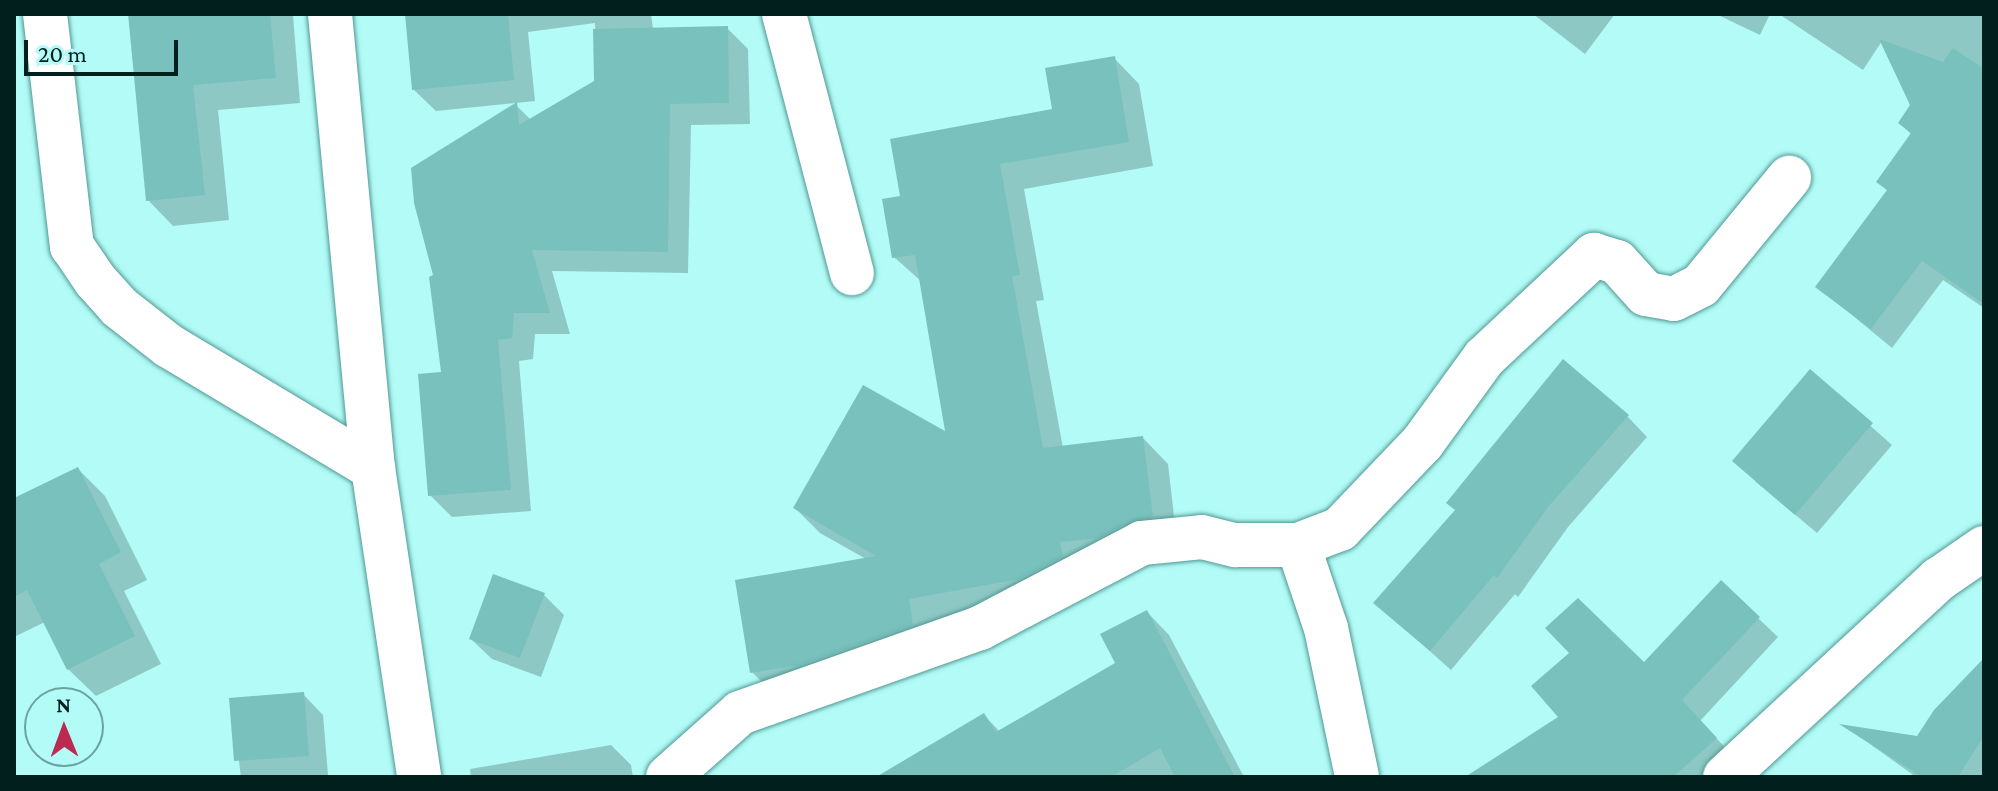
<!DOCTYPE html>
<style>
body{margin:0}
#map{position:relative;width:1998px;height:791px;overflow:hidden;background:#b2fbf6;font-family:"Crimson Pro",serif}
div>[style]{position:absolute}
.shadow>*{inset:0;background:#0003}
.building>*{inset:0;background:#79c1bd}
.roads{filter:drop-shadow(0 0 2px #509894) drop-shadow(0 0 2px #509894)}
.minor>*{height:44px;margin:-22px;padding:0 22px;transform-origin:22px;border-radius:22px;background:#fff}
span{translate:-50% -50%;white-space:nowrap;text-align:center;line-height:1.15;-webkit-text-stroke:6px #b2fbf6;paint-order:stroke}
.frame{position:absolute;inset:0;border:16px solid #011f1d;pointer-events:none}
.north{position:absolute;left:24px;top:687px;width:80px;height:80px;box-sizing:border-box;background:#b2fbf6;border:2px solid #6ba39f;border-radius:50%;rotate:359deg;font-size:22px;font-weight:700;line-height:32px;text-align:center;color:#011f1d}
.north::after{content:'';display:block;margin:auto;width:28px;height:36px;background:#ba2a51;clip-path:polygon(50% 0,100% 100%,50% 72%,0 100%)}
.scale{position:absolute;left:24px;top:40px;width:154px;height:36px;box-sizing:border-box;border:4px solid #011f1d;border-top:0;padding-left:10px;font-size:24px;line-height:28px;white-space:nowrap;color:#011f1d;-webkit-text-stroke:6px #b2fbf6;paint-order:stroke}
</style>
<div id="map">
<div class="shadow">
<div style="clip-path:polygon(130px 14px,293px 15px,300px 103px,218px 110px,229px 220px,173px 226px,148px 200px)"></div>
<div style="clip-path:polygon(407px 14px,651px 14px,653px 29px,727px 28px,748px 49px,750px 124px,691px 125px,688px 273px,552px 271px,570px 334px,535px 334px,533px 359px,519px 361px,531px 511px,452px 517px,430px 495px,444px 374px,516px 105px,531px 120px,597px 82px,595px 23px,528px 32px,535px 101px,436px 111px,414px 90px)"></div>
<div style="clip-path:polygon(1533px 14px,1615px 14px,1585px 54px)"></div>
<div style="clip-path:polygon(1716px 14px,1770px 14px,1760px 35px)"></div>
<div style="clip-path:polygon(1779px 14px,1984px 14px,1984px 308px,1943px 280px,1892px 348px,1818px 287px,1889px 192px,1878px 182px,1912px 135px,1900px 123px,1913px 105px,1882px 41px,1863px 70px)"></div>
<div style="clip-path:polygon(1114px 58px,1139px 84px,1153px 166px,1024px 189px,1044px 300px,1036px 301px,1063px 448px,1143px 438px,1168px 464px,1177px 542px,778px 698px,752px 672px,866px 559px,820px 533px,795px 508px,948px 435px,922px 282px,894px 257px,903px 198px,1054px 111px)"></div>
<div style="clip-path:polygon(1810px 372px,1892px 445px,1817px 533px,1755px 481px)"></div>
<div style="clip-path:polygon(1627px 416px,1647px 437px,1568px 527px,1518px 597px,1515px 594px,1451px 670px,1376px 603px)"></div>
<div style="clip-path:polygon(78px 469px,105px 496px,147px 580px,124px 591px,161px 664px,96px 696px,68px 669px,45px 622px,14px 637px,14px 500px)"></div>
<div style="clip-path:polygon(1721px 583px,1778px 637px,1700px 721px,1735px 758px,1715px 777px,1469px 777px,1644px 665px)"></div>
<div style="clip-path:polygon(544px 595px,564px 615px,541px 677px,492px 659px,471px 639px)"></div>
<div style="clip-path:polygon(1147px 612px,1169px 635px,1244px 777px,880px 777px,984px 715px,1000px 732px,1118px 664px)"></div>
<div style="clip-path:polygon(1984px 660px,1984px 777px,1916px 777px,1845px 726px,1918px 738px)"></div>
<div style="clip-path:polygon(303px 694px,323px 715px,328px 775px,241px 777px,231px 700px)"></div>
<div style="clip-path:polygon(611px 745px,631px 765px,633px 777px,471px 777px,470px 769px)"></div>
</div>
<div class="building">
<div style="clip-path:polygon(128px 14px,270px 14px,276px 78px,193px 85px,205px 195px,146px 201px)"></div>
<div style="clip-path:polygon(405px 14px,508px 14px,514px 80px,412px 90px)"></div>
<div style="clip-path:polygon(728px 26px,729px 103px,670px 104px,668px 252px,532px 250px,550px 313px,514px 313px,512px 338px,498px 340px,511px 490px,428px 496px,418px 374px,441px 372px,429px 277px,433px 275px,414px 203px,411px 168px,517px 102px,519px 125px,594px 81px,593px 29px)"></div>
<div style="clip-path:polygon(1879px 39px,1943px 62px,1953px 48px,1984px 69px,1984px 304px,1922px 261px,1871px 329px,1815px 287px,1887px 190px,1876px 182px,1911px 133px,1898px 123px,1910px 105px)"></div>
<div style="clip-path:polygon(1115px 56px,1129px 142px,1000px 164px,1020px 275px,1012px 276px,1043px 448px,1143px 436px,1153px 517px,1131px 521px,1098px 538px,1060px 542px,1063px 556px,1019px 579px,909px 599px,913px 625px,800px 665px,750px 673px,735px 580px,876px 556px,793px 508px,863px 385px,945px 431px,915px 255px,892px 258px,882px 199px,900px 196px,890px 139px,1052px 109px,1045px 68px)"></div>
<div style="clip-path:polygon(1563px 359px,1629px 415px,1548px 507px,1497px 578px,1494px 575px,1430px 651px,1373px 603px,1455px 510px,1446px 503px)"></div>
<div style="clip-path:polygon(1810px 369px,1873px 423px,1795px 515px,1732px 461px)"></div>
<div style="clip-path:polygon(78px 467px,121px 552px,99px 564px,135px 636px,67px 670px,27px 590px,14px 597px,14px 498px)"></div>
<div style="clip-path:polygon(493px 574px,545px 593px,520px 658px,469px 639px)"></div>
<div style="clip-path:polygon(1721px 580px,1760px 617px,1682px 700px,1717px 738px,1673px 777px,1465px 777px,1558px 717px,1531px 686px,1569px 653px,1545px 628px,1578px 598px,1644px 662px)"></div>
<div style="clip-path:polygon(1147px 610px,1235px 777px,1175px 777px,1160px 748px,1111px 777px,876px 777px,984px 713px,996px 732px,1115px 663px,1100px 634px)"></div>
<div style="clip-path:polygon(1984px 658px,1984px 736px,1958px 777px,1922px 777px,1839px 724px,1917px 736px,1934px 710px)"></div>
<div style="clip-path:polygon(304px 692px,309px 756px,234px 761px,229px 698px)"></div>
</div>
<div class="roads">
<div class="minor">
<div style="left:45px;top:14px;width:234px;rotate:83.4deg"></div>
<div style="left:72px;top:246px;width:41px;rotate:55.9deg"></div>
<div style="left:95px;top:280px;width:36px;rotate:48deg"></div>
<div style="left:119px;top:307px;width:63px;rotate:38deg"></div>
<div style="left:169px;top:346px;width:238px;rotate:30.9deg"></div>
<div style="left:330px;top:14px;width:449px;rotate:84.6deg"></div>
<div style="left:372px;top:461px;width:319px;rotate:81.5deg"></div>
<div style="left:784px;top:14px;width:268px;rotate:75.3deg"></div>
<div style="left:1298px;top:545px;width:88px;rotate:71.4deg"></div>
<div style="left:1326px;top:628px;width:152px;rotate:78.2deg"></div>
<div style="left:668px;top:777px;width:96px;rotate:-41.6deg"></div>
<div style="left:740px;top:713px;width:255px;rotate:-19.5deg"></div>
<div style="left:980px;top:628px;width:183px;rotate:-27.7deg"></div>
<div style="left:1142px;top:543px;width:60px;rotate:-5.7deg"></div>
<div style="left:1202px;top:537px;width:34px;rotate:14deg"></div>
<div style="left:1235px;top:545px;width:63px"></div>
<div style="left:1298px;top:545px;width:45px;rotate:-20.9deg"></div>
<div style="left:1340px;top:529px;width:120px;rotate:-46.3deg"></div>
<div style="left:1423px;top:442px;width:104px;rotate:-54deg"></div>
<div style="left:1484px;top:358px;width:151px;rotate:-43.1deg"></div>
<div style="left:1594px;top:255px;width:24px;rotate:17deg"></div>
<div style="left:1617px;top:262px;width:43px;rotate:47.8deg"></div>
<div style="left:1646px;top:294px;width:28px;rotate:10deg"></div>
<div style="left:1674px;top:299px;width:30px;rotate:-27deg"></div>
<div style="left:1701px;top:285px;width:139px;rotate:-50.6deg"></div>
<div style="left:1725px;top:777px;width:292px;rotate:-42.8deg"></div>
<div style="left:1939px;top:579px;width:55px;rotate:-34.6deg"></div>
</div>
</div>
<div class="frame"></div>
<div class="north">N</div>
<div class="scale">20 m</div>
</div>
